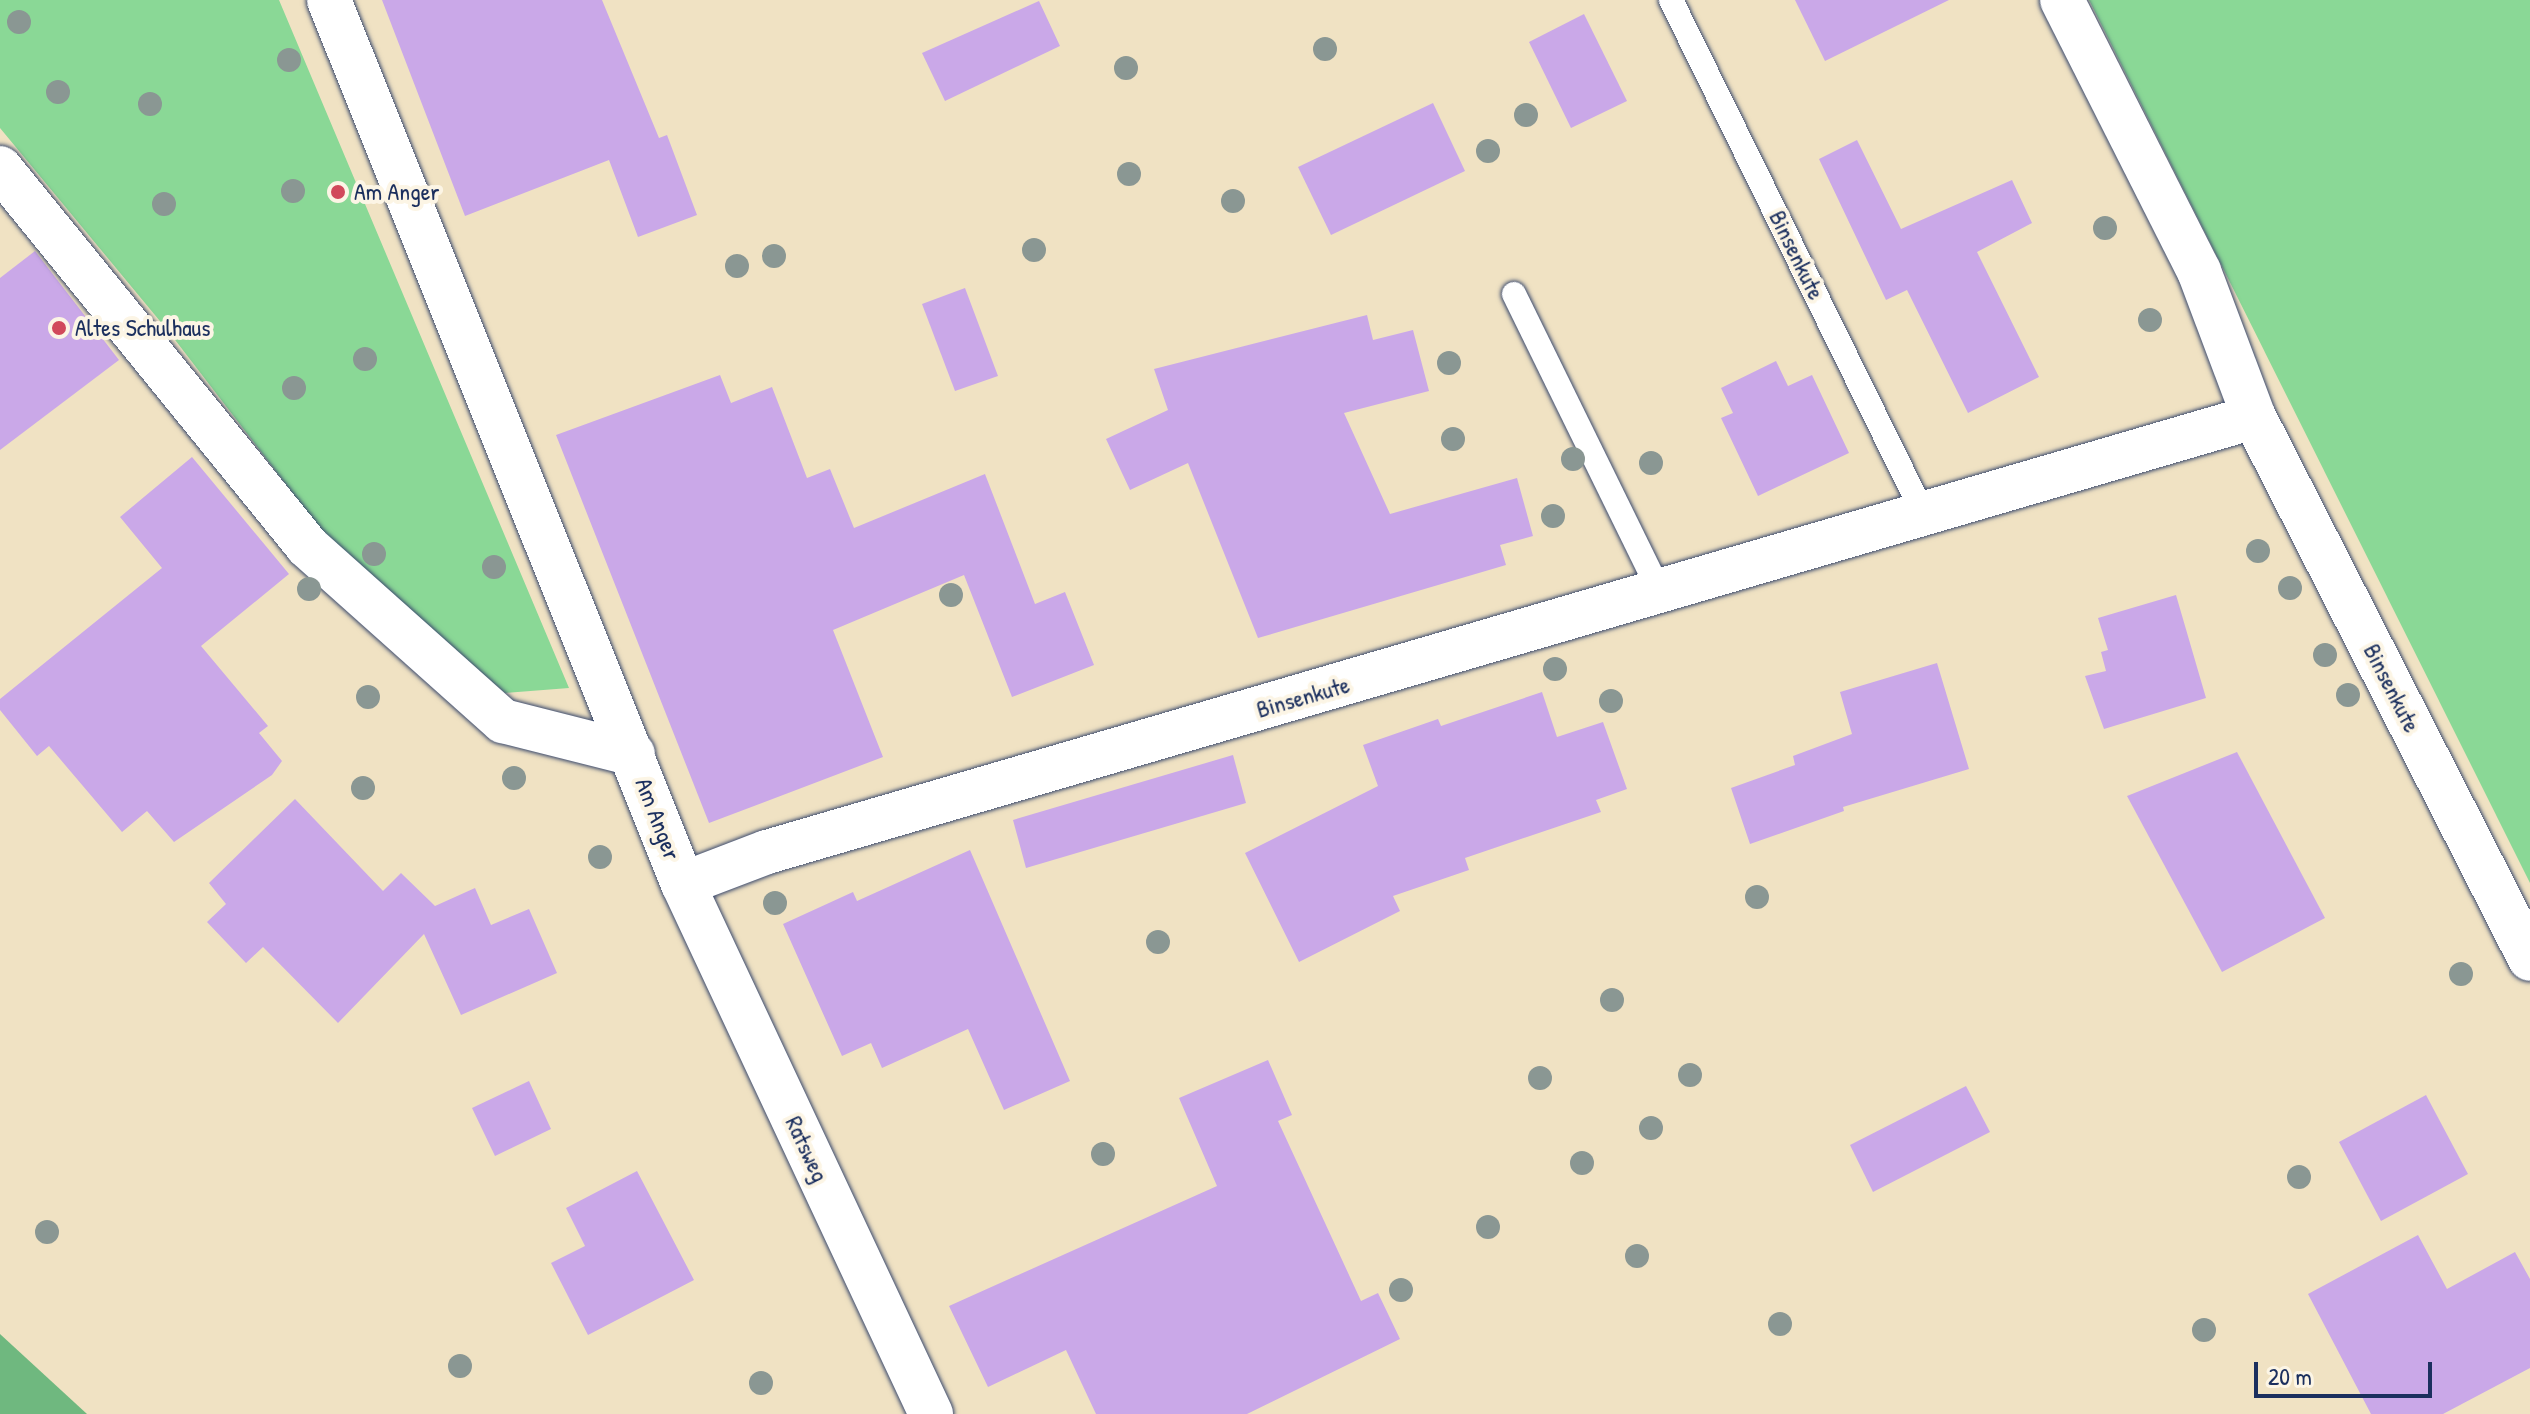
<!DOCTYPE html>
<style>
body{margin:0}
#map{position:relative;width:2530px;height:1414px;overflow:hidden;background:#f0e2c3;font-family:"Patrick Hand",sans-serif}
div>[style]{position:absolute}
.green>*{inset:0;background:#8ad896}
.forest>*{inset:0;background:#6fb87f}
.building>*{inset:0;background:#caa8e8}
.roads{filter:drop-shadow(0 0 2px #3b4a6d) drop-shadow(0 0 2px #3b4a6d)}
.service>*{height:24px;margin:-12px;padding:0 12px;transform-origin:12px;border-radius:12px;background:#fff}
.minor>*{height:44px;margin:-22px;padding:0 22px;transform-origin:22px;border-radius:22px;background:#fff}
.trees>*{width:24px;height:24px;margin:-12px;border-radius:50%;background:#8a9793}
.dots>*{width:22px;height:22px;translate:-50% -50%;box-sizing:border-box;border:4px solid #fcf5e5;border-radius:50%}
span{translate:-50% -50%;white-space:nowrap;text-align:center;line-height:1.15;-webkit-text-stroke:8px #fcf5e5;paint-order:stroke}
.poi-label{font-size:24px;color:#1b2f5e}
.left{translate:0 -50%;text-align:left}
.street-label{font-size:24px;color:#1b2f5e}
.scale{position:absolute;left:2254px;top:1362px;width:178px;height:36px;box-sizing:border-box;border:4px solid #1b2f5e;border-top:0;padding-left:10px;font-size:24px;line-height:28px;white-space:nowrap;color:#1b2f5e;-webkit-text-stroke:6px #fcf5e5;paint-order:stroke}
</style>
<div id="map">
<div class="green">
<div style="clip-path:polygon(0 0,279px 0,569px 688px,505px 693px,328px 539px,169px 332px,0 128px)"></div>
<div style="clip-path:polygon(2089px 0,2530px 0,2530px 883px)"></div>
</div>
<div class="forest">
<div style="clip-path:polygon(0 1334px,87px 1414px,0 1414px)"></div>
</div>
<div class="building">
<div style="clip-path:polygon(382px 0,602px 0,659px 138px,667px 135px,697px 215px,638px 237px,609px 160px,465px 216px)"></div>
<div style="clip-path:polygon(1795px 0,1949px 0,1825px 61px)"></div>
<div style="clip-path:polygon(1039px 1px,1060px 46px,945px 101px,922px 53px)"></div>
<div style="clip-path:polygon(1584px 14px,1627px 101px,1571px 128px,1529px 42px)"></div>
<div style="clip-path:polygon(1433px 103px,1465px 171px,1331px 235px,1298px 167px)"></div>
<div style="clip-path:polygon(1857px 140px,1901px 229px,2012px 180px,2032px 223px,1977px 252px,2039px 377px,1968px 413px,1907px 290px,1886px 300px,1819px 159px)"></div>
<div style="clip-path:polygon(35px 251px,119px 360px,0 450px,0 278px)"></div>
<div style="clip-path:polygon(965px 288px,998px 376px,955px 391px,922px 304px)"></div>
<div style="clip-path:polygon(1367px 315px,1373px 340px,1413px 330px,1429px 391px,1344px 413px,1390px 514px,1517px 478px,1533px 536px,1500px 545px,1506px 565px,1258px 638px,1188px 463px,1130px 490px,1106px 439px,1168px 410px,1154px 369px)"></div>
<div style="clip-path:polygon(1776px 361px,1788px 386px,1812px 375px,1849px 453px,1758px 496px,1721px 418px,1733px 413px,1721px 388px)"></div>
<div style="clip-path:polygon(720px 375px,731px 403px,772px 387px,807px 478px,830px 469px,854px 528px,985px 474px,1035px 604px,1065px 592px,1094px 665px,1012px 697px,964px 575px,833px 630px,883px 757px,709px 823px,556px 435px)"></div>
<div style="clip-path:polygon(192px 457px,289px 574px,201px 646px,268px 726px,259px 733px,282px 761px,272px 775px,174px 842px,147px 811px,122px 832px,49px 746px,37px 756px,0 710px,0 699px,162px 568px,120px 517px)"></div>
<div style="clip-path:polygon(2176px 595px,2206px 698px,2104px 729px,2085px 676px,2106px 671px,2101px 652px,2108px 650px,2098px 618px)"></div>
<div style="clip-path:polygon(1937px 663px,1969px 769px,1843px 807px,1844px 811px,1750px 844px,1731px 788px,1795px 765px,1793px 756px,1852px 734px,1840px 692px)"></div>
<div style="clip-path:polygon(1542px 692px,1557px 737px,1603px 722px,1627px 789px,1596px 800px,1601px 812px,1465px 858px,1469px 870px,1393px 896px,1400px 911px,1299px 962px,1245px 853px,1378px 786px,1363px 745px,1438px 719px,1441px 726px)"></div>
<div style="clip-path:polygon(2237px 752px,2325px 918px,2222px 972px,2127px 796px)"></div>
<div style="clip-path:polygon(1233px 755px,1246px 803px,1026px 868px,1013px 820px)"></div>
<div style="clip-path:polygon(295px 799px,383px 891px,401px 873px,435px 906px,475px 888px,491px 925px,529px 909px,557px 973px,461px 1015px,424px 934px,338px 1023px,263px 947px,246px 963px,207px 922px,226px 904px,209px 883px)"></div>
<div style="clip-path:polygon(970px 850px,1070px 1081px,1004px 1110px,968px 1029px,882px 1068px,871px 1043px,842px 1056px,783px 924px,853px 892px,857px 901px)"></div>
<div style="clip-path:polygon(1268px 1060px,1292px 1115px,1278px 1121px,1361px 1301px,1378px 1293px,1400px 1339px,1247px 1414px,1096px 1414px,1066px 1350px,988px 1387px,949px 1306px,1217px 1186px,1179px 1098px)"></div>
<div style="clip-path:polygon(529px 1081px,551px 1129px,495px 1156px,472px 1108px)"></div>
<div style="clip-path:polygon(1966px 1086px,1990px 1132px,1873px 1192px,1850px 1145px)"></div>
<div style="clip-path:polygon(2426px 1095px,2468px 1174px,2381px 1221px,2339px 1142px)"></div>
<div style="clip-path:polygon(637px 1171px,694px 1280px,588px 1335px,551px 1263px,585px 1246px,566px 1208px)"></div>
<div style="clip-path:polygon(2418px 1235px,2447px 1289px,2515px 1252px,2530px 1279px,2530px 1368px,2443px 1414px,2371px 1414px,2308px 1294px)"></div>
</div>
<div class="roads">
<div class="service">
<div style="left:1671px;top:0;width:569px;rotate:63.84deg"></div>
<div style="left:1514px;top:294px;width:334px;rotate:63.9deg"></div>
</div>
<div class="minor">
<div style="left:329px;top:0;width:952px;rotate:68.18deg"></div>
<div style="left:683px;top:884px;width:585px;rotate:64.92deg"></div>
<div style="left:2062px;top:0;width:304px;rotate:63.2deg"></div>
<div style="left:2199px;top:271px;width:156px;rotate:69.4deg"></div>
<div style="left:2254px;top:417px;width:608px;rotate:63.01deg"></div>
<div style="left:0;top:168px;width:487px;rotate:50.9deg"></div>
<div style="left:307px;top:546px;width:263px;rotate:41.8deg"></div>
<div style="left:503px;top:721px;width:134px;rotate:14.2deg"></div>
<div style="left:683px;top:884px;width:90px;rotate:-20.9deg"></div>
<div style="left:767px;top:852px;width:1549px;rotate:-16.31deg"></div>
</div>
</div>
<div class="trees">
<div style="left:19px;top:22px"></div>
<div style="left:1325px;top:49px"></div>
<div style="left:289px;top:60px"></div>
<div style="left:1126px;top:68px"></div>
<div style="left:58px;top:92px"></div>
<div style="left:150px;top:104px"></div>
<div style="left:1526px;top:115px"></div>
<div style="left:1488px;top:151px"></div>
<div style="left:1129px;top:174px"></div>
<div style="left:293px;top:191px"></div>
<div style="left:1233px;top:201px"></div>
<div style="left:164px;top:204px"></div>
<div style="left:2105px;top:228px"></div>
<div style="left:1034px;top:250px"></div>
<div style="left:774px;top:256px"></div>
<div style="left:737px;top:266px"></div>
<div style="left:2150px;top:320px"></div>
<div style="left:365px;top:359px"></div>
<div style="left:1449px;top:363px"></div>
<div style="left:294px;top:388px"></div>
<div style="left:1453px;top:439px"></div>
<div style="left:1573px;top:459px"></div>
<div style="left:1651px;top:463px"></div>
<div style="left:1553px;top:516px"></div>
<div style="left:2258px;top:551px"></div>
<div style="left:374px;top:554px"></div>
<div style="left:494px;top:567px"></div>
<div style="left:2290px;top:588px"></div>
<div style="left:309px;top:589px"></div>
<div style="left:951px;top:595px"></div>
<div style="left:2325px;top:655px"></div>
<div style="left:1555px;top:669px"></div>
<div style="left:2348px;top:695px"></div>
<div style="left:368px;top:697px"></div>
<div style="left:1611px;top:701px"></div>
<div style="left:514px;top:778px"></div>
<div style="left:363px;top:788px"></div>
<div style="left:600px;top:857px"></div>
<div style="left:1757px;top:897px"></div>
<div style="left:775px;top:903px"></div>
<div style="left:1158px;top:942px"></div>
<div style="left:2461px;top:974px"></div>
<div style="left:1612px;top:1000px"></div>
<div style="left:1690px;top:1075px"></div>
<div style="left:1540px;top:1078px"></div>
<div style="left:1651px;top:1128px"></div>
<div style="left:1103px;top:1154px"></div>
<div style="left:1582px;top:1163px"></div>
<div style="left:2299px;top:1177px"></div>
<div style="left:1488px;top:1227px"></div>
<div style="left:47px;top:1232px"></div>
<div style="left:1637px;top:1256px"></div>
<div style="left:1401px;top:1290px"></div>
<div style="left:1780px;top:1324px"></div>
<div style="left:2204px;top:1330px"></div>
<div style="left:460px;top:1366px"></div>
<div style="left:761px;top:1383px"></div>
</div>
<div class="dots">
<div style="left:338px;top:192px;background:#d1495b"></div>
<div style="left:59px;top:328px;background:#d1495b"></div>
</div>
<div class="poi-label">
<span class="left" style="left:354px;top:192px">Am Anger</span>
<span class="left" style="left:75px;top:328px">Altes Schulhaus</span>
</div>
<div class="street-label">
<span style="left:1797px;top:255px;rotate:64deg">Binsenkute</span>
<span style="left:2392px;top:688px;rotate:63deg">Binsenkute</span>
<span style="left:1303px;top:697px;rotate:-16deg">Binsenkute</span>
<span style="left:658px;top:819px;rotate:69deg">Am Anger</span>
<span style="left:807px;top:1149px;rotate:65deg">Ratsweg</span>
</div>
<div class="scale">20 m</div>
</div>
